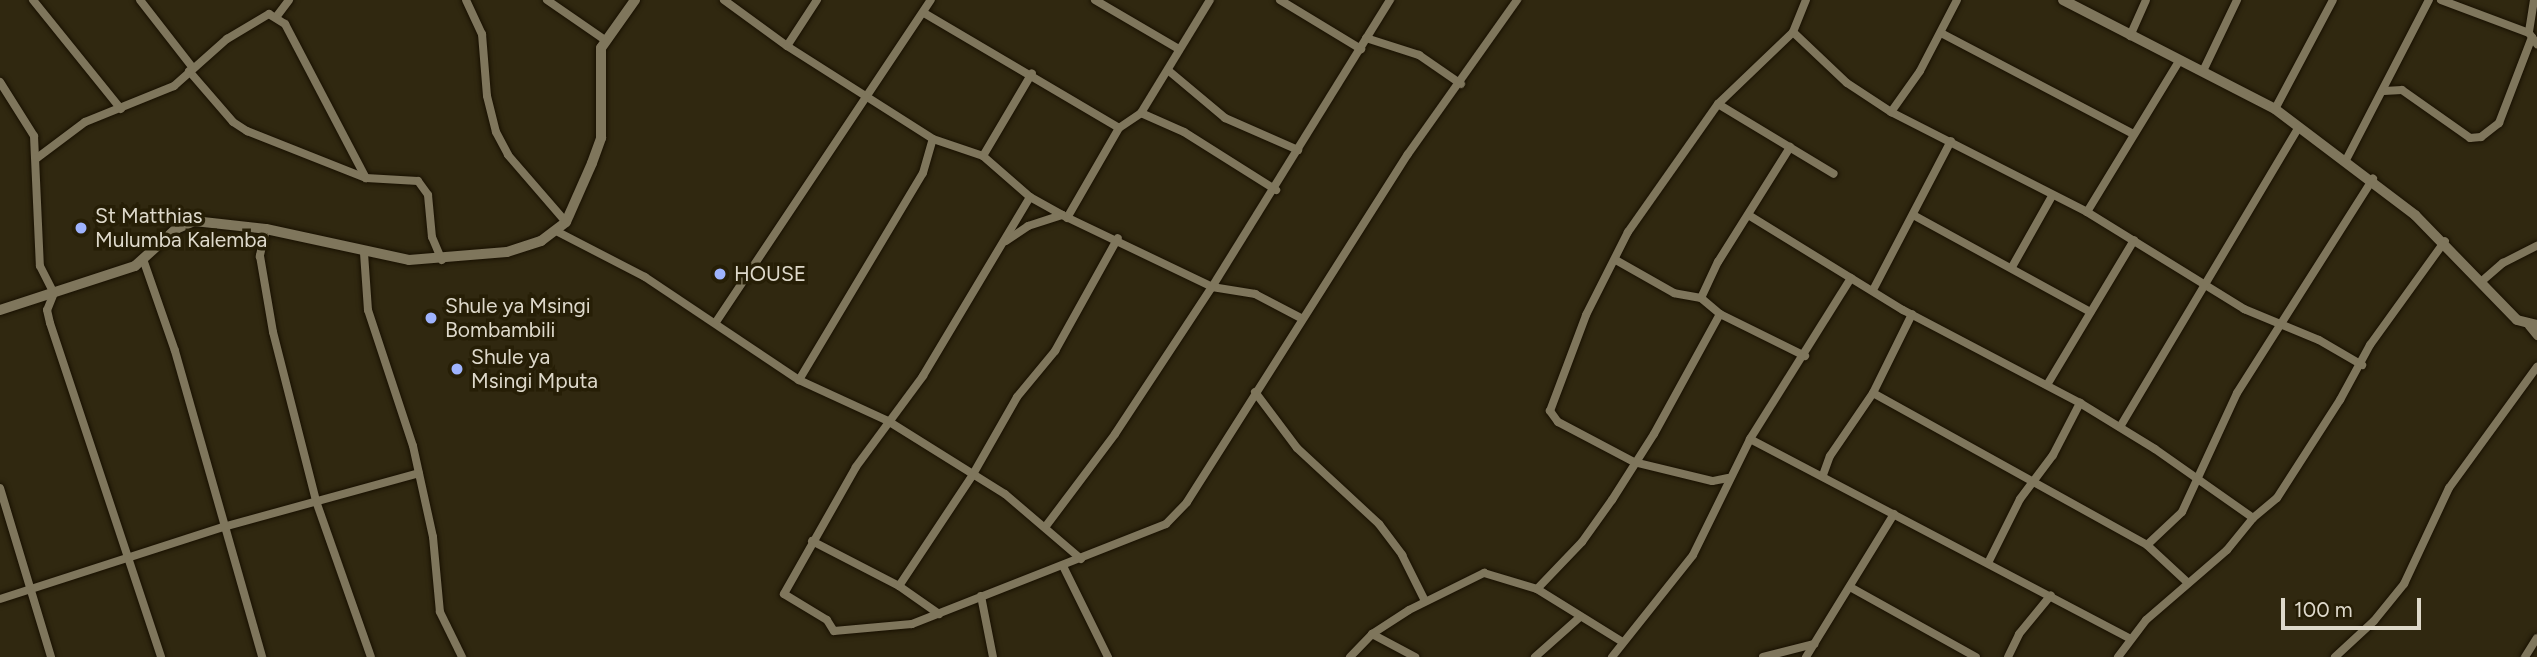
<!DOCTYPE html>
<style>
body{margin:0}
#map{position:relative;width:2537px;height:657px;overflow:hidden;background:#302810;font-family:Figtree,sans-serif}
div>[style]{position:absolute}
.roads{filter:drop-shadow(0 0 2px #181000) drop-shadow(0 0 2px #181000)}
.minor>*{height:8px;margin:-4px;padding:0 4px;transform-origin:4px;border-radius:4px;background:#7f765c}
.tertiary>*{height:10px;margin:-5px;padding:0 5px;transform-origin:5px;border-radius:5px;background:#7f765c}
.dots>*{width:19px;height:19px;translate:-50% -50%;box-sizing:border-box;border:4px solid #261e06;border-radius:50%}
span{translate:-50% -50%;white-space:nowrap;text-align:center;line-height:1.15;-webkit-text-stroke:7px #261e06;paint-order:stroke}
.poi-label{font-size:21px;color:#ded9cb}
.left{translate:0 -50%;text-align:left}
.scale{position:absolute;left:2281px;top:598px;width:140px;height:32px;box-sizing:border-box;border:4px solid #ded9cb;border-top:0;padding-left:9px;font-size:21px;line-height:24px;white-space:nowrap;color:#ded9cb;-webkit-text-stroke:5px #261e06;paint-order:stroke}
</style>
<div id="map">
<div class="roads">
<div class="minor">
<div style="left:33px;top:0;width:140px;rotate:51.1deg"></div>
<div style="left:140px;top:0;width:86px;rotate:52.1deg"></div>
<div style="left:466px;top:0;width:38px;rotate:65deg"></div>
<div style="left:482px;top:34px;width:62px;rotate:85.4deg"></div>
<div style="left:487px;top:96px;width:37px;rotate:76deg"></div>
<div style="left:496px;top:132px;width:26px;rotate:62deg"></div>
<div style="left:508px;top:155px;width:89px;rotate:49.1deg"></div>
<div style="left:547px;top:0;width:70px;rotate:34.6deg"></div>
<div style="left:724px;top:0;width:78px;rotate:36.1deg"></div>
<div style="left:787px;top:46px;width:173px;rotate:32.5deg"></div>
<div style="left:933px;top:139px;width:53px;rotate:18.8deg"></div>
<div style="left:983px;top:156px;width:62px;rotate:41.1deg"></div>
<div style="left:1030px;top:197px;width:37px;rotate:29deg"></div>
<div style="left:1062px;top:215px;width:166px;rotate:25.6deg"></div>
<div style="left:1212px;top:287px;width:44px;rotate:9.2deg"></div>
<div style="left:1255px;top:294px;width:52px;rotate:27.6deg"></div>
<div style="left:1095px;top:0;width:95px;rotate:30.3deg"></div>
<div style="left:1280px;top:0;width:95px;rotate:31.2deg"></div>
<div style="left:2441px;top:0;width:94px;rotate:20.6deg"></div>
<div style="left:2534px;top:0;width:33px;rotate:99deg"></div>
<div style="left:2529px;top:33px;width:14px;rotate:54deg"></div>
<div style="left:924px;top:13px;width:226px;rotate:30.5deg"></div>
<div style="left:277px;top:16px;width:20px;rotate:-53deg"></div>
<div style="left:1793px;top:32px;width:74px;rotate:43.4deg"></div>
<div style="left:1847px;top:83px;width:53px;rotate:33.4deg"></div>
<div style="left:1891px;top:112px;width:220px;rotate:27deg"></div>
<div style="left:2087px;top:212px;width:185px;rotate:31.7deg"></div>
<div style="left:2244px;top:309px;width:81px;rotate:22.5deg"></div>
<div style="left:2319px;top:340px;width:50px;rotate:30.2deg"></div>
<div style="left:1941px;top:33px;width:217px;rotate:27.7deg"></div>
<div style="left:2130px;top:36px;width:39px;rotate:-66deg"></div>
<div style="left:1366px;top:38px;width:56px;rotate:17.8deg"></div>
<div style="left:1419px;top:55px;width:51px;rotate:34.6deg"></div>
<div style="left:787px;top:46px;width:55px;rotate:-56.9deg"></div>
<div style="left:189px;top:71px;width:67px;rotate:49.2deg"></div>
<div style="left:233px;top:122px;width:17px;rotate:33deg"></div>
<div style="left:247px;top:131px;width:128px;rotate:21.6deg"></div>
<div style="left:366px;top:178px;width:52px;rotate:3.3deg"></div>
<div style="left:418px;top:181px;width:17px;rotate:54deg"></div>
<div style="left:428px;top:195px;width:42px;rotate:84.6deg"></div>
<div style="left:432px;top:237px;width:25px;rotate:67deg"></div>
<div style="left:1169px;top:71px;width:73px;rotate:40deg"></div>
<div style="left:1225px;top:118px;width:80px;rotate:23.7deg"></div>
<div style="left:2203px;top:71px;width:79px;rotate:-64.4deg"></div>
<div style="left:0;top:82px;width:64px;rotate:57.8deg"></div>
<div style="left:34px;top:136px;width:130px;rotate:87.4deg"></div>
<div style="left:40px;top:266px;width:30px;rotate:63deg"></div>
<div style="left:54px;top:293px;width:18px;rotate:112deg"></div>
<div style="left:47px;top:310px;width:13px;rotate:77deg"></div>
<div style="left:50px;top:323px;width:352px;rotate:71.6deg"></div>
<div style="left:2384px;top:91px;width:18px;rotate:-3deg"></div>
<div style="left:2402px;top:90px;width:83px;rotate:35.2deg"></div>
<div style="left:2470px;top:138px;width:11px;rotate:-5deg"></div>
<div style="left:2481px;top:137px;width:23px;rotate:-38deg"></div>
<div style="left:2499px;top:123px;width:92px;rotate:-69deg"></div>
<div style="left:1718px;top:104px;width:135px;rotate:31.1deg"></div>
<div style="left:2275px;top:109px;width:123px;rotate:-62deg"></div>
<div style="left:1891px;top:112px;width:50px;rotate:-54.7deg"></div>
<div style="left:1920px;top:71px;width:80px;rotate:-62.5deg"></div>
<div style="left:1141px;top:113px;width:47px;rotate:23.8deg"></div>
<div style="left:1184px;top:132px;width:109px;rotate:32.2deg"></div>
<div style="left:983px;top:156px;width:96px;rotate:-59.4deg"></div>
<div style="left:37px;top:158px;width:60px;rotate:-36.9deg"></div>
<div style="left:85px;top:122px;width:96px;rotate:-22deg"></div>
<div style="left:174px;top:86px;width:71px;rotate:-41.6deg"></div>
<div style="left:227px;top:39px;width:49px;rotate:-30.8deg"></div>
<div style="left:269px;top:14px;width:19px;rotate:32deg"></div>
<div style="left:285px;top:24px;width:174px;rotate:62.3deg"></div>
<div style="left:2346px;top:160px;width:180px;rotate:-62.6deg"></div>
<div style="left:1030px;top:197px;width:209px;rotate:120.9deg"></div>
<div style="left:923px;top:376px;width:113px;rotate:126.4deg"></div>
<div style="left:856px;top:467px;width:146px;rotate:119.6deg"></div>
<div style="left:784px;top:594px;width:50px;rotate:31.2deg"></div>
<div style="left:827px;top:620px;width:13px;rotate:58deg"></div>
<div style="left:834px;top:631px;width:78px;rotate:-5.1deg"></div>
<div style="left:912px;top:624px;width:273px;rotate:-21.5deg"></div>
<div style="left:1166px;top:524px;width:30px;rotate:-46deg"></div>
<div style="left:1187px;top:502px;width:412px;rotate:-57.6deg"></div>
<div style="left:1408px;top:154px;width:189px;rotate:-54.7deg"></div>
<div style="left:2087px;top:212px;width:177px;rotate:-58.6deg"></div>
<div style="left:1750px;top:216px;width:180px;rotate:31.6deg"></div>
<div style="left:1903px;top:310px;width:200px;rotate:27.7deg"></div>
<div style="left:2080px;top:403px;width:88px;rotate:31.5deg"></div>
<div style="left:2155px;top:449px;width:120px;rotate:35.1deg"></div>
<div style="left:1915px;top:216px;width:200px;rotate:28.7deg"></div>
<div style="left:1067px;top:218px;width:104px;rotate:-60deg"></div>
<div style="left:1119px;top:128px;width:27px;rotate:-34deg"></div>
<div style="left:1141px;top:113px;width:132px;rotate:-58.6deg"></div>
<div style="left:266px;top:229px;width:28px;rotate:103deg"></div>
<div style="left:260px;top:256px;width:77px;rotate:80.3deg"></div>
<div style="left:273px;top:332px;width:174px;rotate:75.7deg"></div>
<div style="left:316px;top:501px;width:165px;rotate:70.6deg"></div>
<div style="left:558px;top:232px;width:98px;rotate:27.3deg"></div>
<div style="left:645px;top:277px;width:185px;rotate:33.8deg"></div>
<div style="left:799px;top:380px;width:98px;rotate:24.7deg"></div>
<div style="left:888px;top:421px;width:138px;rotate:32deg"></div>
<div style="left:1005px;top:494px;width:100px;rotate:40.5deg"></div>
<div style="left:1006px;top:241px;width:27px;rotate:-34deg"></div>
<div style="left:1028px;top:226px;width:36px;rotate:-18deg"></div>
<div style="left:364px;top:253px;width:57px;rotate:86deg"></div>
<div style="left:368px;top:310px;width:143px;rotate:71.7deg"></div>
<div style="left:413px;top:446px;width:93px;rotate:77.6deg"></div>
<div style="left:433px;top:537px;width:75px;rotate:84.7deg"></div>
<div style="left:440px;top:612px;width:50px;rotate:63.9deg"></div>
<div style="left:143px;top:259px;width:97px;rotate:70.8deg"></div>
<div style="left:175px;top:351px;width:318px;rotate:74.1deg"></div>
<div style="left:2012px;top:267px;width:81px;rotate:-60.6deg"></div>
<div style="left:2482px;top:281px;width:28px;rotate:-41deg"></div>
<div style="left:2503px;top:263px;width:38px;rotate:-27deg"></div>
<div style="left:1873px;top:290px;width:168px;rotate:-62.4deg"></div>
<div style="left:1701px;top:298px;width:40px;rotate:-65deg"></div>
<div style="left:1718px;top:262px;width:136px;rotate:-57.9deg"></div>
<div style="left:1720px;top:314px;width:95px;rotate:26.3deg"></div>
<div style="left:716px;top:322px;width:387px;rotate:-56.3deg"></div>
<div style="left:2529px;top:326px;width:13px;rotate:51deg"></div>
<div style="left:799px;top:380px;width:241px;rotate:-59.1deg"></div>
<div style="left:923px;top:173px;width:35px;rotate:-74deg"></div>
<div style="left:2047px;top:385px;width:169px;rotate:-59deg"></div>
<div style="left:1255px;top:392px;width:70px;rotate:53.1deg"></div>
<div style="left:1297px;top:448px;width:112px;rotate:42.8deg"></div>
<div style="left:1379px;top:524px;width:39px;rotate:53deg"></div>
<div style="left:1402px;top:555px;width:51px;rotate:63.4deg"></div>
<div style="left:1873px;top:393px;width:313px;rotate:29deg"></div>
<div style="left:2147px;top:545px;width:56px;rotate:42.8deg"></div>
<div style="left:2120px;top:427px;width:349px;rotate:-59.2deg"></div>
<div style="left:1750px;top:439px;width:428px;rotate:27.7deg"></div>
<div style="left:1823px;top:475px;width:20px;rotate:-70deg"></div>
<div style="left:1830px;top:456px;width:76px;rotate:-55.7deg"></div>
<div style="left:1873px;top:393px;width:88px;rotate:-63.7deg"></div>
<div style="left:1728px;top:478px;width:16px;rotate:169deg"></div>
<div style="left:1712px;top:481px;width:80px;rotate:-166.3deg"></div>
<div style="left:1634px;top:462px;width:86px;rotate:-152.2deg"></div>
<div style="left:1558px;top:422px;width:14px;rotate:-126deg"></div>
<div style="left:1550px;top:411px;width:103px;rotate:-69.4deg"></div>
<div style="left:1586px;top:315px;width:93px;rotate:-63.2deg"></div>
<div style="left:1628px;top:232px;width:156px;rotate:-54.9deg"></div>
<div style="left:1718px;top:104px;width:104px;rotate:-43.8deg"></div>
<div style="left:1793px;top:32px;width:35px;rotate:-68deg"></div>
<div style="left:0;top:488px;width:177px;rotate:73.2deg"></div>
<div style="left:1046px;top:526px;width:115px;rotate:-53.1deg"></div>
<div style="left:1115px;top:434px;width:176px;rotate:-56.6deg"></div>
<div style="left:1212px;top:287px;width:338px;rotate:-58.2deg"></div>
<div style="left:812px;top:541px;width:98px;rotate:27.3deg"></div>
<div style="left:899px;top:586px;width:49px;rotate:35deg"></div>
<div style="left:2147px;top:545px;width:48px;rotate:-43.3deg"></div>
<div style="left:2182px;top:512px;width:131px;rotate:-65.2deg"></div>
<div style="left:2237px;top:393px;width:254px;rotate:-57.6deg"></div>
<div style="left:1989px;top:561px;width:69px;rotate:-63.4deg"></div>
<div style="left:2020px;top:499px;width:55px;rotate:-53.1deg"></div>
<div style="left:2053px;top:455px;width:59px;rotate:-62.6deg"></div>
<div style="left:1063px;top:566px;width:102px;rotate:63.7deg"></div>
<div style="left:899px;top:586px;width:132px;rotate:-56.4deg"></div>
<div style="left:972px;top:476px;width:91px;rotate:-60.3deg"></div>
<div style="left:1017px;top:397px;width:60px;rotate:-50.4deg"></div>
<div style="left:1055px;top:351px;width:129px;rotate:-60.9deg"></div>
<div style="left:1850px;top:587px;width:144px;rotate:29.1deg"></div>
<div style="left:1537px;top:589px;width:99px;rotate:31.8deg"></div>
<div style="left:981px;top:596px;width:62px;rotate:78.9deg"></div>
<div style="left:0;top:599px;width:234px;rotate:-17.9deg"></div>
<div style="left:223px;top:527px;width:203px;rotate:-15.4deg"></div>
<div style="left:1372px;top:634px;width:49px;rotate:28.1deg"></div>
<div style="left:1350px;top:657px;width:32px;rotate:-46deg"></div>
<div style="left:1372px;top:634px;width:44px;rotate:-33deg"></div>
<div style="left:1409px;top:610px;width:84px;rotate:-26.3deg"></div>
<div style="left:1484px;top:573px;width:55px;rotate:16.8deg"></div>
<div style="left:1537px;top:589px;width:65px;rotate:-46.2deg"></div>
<div style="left:1582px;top:542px;width:52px;rotate:-54.5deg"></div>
<div style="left:1612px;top:500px;width:78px;rotate:-57.5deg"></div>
<div style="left:1654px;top:434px;width:137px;rotate:-61.2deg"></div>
<div style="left:1720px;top:314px;width:25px;rotate:-140deg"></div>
<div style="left:1701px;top:298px;width:27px;rotate:-170deg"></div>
<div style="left:1674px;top:293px;width:67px;rotate:-150.4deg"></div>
<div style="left:1535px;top:657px;width:59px;rotate:-41.6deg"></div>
<div style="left:1612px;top:657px;width:130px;rotate:-51.5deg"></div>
<div style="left:1693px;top:555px;width:129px;rotate:-63.8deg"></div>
<div style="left:1750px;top:439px;width:190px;rotate:-57.9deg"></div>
<div style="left:1763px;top:657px;width:53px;rotate:-14.3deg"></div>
<div style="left:1806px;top:657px;width:168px;rotate:-58.4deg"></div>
<div style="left:2008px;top:657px;width:25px;rotate:-64deg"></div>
<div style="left:2019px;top:634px;width:50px;rotate:-50.6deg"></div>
<div style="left:2118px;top:657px;width:46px;rotate:-52.9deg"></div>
<div style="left:2146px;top:620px;width:107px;rotate:-40.8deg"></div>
<div style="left:2227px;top:550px;width:41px;rotate:-50.9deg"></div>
<div style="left:2253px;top:518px;width:31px;rotate:-40deg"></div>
<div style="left:2277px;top:498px;width:117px;rotate:-57.3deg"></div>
<div style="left:2340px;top:400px;width:63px;rotate:-61.4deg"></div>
<div style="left:2370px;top:345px;width:128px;rotate:-54.2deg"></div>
<div style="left:2335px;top:657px;width:53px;rotate:-42.7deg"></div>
<div style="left:2374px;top:621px;width:48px;rotate:-51deg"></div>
<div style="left:2404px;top:584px;width:106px;rotate:-64.9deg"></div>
<div style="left:2449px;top:488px;width:150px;rotate:-54deg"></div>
<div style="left:2525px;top:657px;width:22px;rotate:-58deg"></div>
</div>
<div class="tertiary">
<div style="left:2063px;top:0;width:238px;rotate:27.2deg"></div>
<div style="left:2275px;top:109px;width:176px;rotate:37.1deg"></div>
<div style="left:2415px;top:215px;width:146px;rotate:45.8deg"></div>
<div style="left:2517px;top:320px;width:21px;rotate:14deg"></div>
<div style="left:0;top:310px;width:142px;rotate:-18.1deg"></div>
<div style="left:135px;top:266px;width:55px;rotate:-42.1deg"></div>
<div style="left:176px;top:229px;width:20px;rotate:-24deg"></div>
<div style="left:194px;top:221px;width:72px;rotate:6.3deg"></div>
<div style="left:266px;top:229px;width:146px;rotate:12.2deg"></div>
<div style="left:409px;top:260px;width:98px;rotate:-4.7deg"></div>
<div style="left:507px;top:252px;width:36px;rotate:-18deg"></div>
<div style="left:541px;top:241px;width:31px;rotate:-37deg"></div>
<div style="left:566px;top:222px;width:64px;rotate:-66.2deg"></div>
<div style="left:592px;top:163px;width:27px;rotate:-70deg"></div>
<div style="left:601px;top:138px;width:90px;rotate:-90deg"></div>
<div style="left:601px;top:48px;width:59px;rotate:-54.7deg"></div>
</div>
</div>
<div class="dots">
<div style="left:81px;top:228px;background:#9eb3fd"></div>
<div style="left:720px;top:274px;background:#9eb3fd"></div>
<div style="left:431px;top:318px;background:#9eb3fd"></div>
<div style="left:457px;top:369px;background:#9eb3fd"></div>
</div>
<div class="poi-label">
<span class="left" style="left:95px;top:228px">St Matthias<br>Mulumba Kalemba</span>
<span class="left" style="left:734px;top:274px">HOUSE</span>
<span class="left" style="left:445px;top:318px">Shule ya Msingi<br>Bombambili</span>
<span class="left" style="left:471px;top:369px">Shule ya<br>Msingi Mputa</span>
</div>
<div class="scale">100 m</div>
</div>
